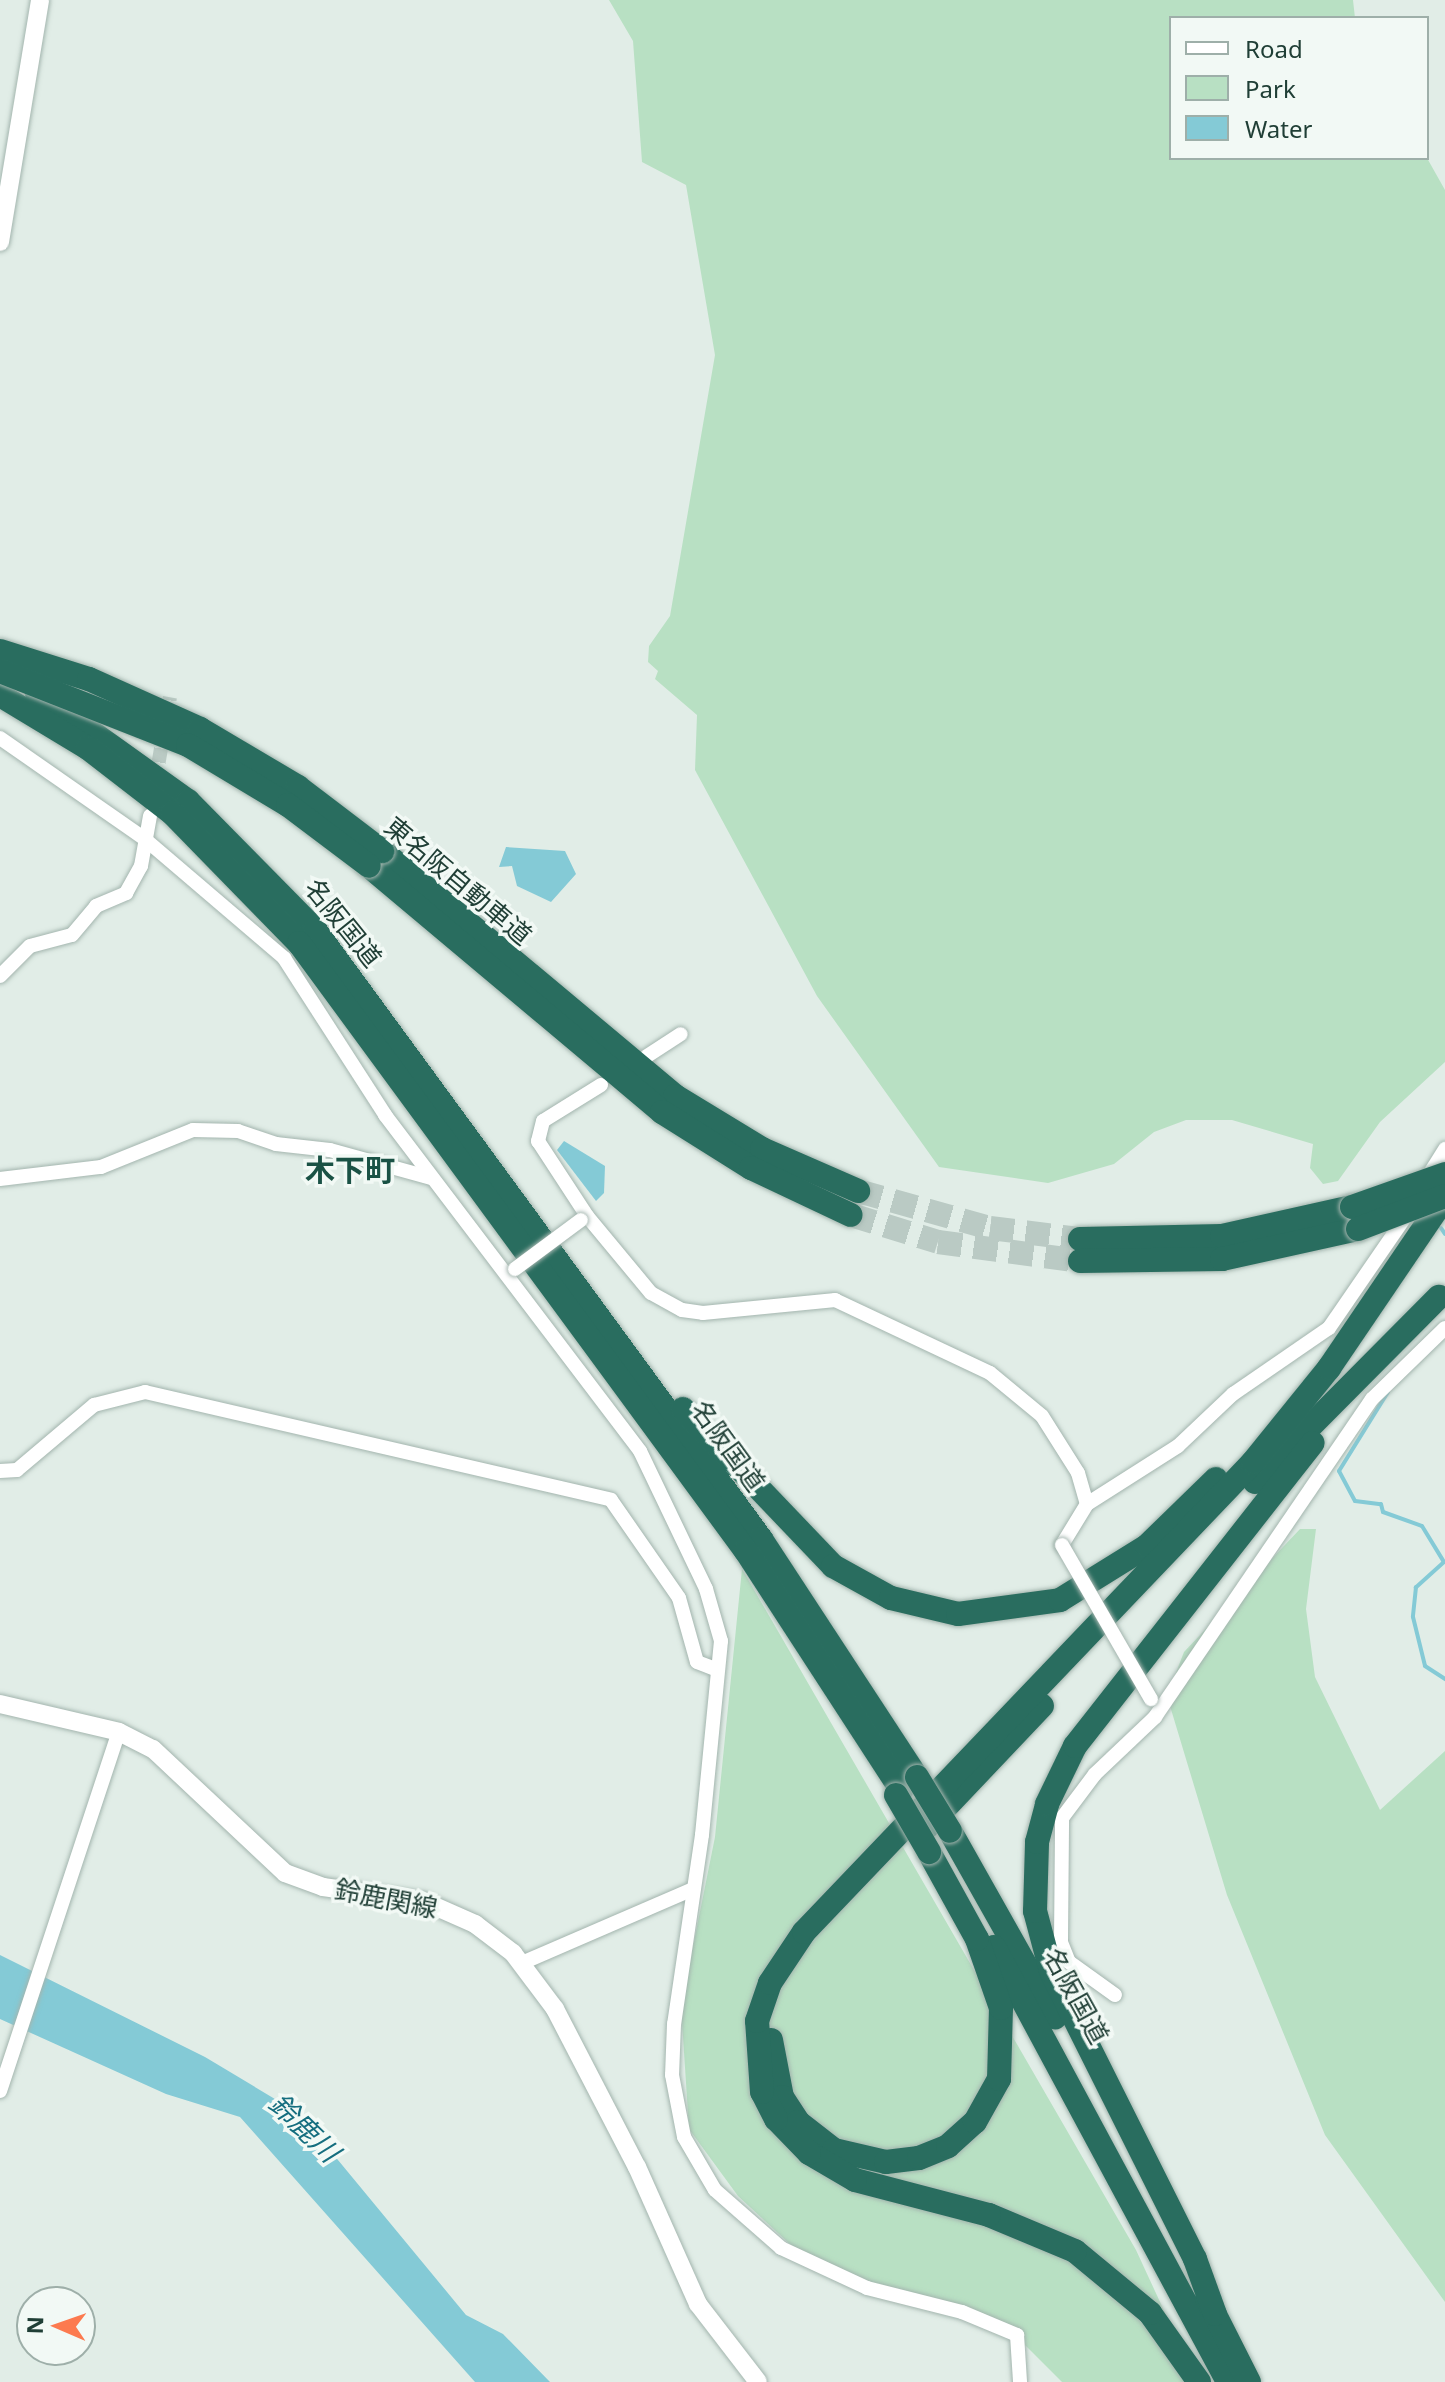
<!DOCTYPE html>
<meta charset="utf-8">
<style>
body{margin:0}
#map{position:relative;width:1445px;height:2382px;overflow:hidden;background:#e1ede7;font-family:"Noto Sans","Noto Sans JP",sans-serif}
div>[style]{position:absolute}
.green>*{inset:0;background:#b8e0c3}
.water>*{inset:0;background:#84cad6}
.stream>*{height:4px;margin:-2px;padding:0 2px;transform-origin:2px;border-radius:2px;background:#84cad6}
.minor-tunnel>*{height:14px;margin-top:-7px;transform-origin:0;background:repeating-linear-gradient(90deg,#bacac4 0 14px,transparent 0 21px)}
.motorway-tunnel>*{height:24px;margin-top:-12px;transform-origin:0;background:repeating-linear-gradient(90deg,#bacac4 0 24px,transparent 0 36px)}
.roads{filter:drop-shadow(0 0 2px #a3b5ae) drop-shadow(0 0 2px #a3b5ae)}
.minor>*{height:14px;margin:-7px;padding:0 7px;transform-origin:7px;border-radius:7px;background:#fff}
.secondary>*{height:18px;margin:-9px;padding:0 9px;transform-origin:9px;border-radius:9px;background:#fff}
.motorway>*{height:24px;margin:-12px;padding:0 12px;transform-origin:12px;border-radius:12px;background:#296d5f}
.bridges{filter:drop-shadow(0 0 2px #a3b5ae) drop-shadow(0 0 2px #a3b5ae)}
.minor-bridge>*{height:14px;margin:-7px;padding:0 7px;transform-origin:7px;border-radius:7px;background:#fff}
.motorway-bridge>*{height:24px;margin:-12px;padding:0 12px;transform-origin:12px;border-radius:12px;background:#296d5f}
span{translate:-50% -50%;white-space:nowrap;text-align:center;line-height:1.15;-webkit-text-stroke:7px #f2f9f5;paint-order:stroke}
.street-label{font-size:26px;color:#203f36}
.water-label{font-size:28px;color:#156e7f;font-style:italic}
.quarter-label{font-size:30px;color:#1a5245;font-weight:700}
.legend{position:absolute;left:1169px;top:16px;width:260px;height:144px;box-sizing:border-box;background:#f2f9f5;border:2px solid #9eafa9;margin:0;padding:10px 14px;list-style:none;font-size:24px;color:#203f36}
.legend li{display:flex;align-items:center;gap:16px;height:40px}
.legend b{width:40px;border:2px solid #9eafa9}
.north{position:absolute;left:16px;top:2286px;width:80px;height:80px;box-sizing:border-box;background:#f2f9f5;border:2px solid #9eafa9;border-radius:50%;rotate:272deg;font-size:22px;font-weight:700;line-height:32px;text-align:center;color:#203f36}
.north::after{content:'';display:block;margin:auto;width:28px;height:36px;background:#fc7a4f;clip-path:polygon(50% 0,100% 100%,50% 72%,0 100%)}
</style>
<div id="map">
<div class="green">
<div style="clip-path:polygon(609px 0,1353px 0,1355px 18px,1171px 18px,1171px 158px,1427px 158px,1445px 190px,1445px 1062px,1380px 1122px,1338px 1181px,1323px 1184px,1310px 1168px,1313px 1144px,1232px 1120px,1186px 1120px,1154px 1132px,1114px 1164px,1048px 1183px,939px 1167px,817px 996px,695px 770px,697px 715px,655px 679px,658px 671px,648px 662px,649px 646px,670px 616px,715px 355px,686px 185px,642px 162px,633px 41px)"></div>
<div style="clip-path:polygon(1300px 1529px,1316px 1529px,1306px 1609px,1315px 1677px,1380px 1810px,1445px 1751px,1445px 2302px,1325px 2135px,1227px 1895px,1167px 1696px,1184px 1652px)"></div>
<div style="clip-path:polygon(742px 1569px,1136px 2250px,1197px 2382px,1062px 2382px,1010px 2330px,889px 2292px,793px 2247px,738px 2196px,689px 2129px,681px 2006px,715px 1837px)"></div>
</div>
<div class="water">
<div style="clip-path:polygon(506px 847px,565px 851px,576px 874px,551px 902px,517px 886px,512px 866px,499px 867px)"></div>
<div style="clip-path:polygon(564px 1141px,605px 1166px,604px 1193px,596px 1201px,557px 1150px)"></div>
<div style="clip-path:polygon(0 1955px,205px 2057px,300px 2114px,466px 2315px,503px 2334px,550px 2382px,475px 2382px,240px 2117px,166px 2094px,0 2019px)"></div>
</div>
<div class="stream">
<div style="left:1441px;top:1228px;width:7px;rotate:56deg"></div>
<div style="left:1388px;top:1392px;width:93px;rotate:121.8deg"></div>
<div style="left:1339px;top:1471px;width:34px;rotate:62deg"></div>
<div style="left:1355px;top:1501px;width:26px;rotate:7deg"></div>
<div style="left:1381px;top:1504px;width:8px;rotate:76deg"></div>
<div style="left:1383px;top:1512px;width:41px;rotate:19.7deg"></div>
<div style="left:1422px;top:1526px;width:42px;rotate:58.6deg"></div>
<div style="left:1444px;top:1562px;width:38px;rotate:138deg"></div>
<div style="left:1416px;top:1587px;width:30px;rotate:96deg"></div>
<div style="left:1413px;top:1617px;width:50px;rotate:76.2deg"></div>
<div style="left:1425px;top:1666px;width:24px;rotate:33deg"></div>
</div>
<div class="minor-tunnel">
<div style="left:155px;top:783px;width:87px;rotate:-80.1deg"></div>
</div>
<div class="motorway-tunnel">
<div style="left:858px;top:1191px;width:137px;rotate:15.7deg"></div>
<div style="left:990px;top:1228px;width:91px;rotate:7deg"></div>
<div style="left:851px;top:1215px;width:91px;rotate:17.2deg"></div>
<div style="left:938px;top:1242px;width:143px;rotate:7.6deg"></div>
</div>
<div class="roads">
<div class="minor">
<div style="left:0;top:738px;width:178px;rotate:34.9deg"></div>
<div style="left:146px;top:840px;width:182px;rotate:40.5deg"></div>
<div style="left:284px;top:958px;width:187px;rotate:57.2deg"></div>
<div style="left:385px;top:1115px;width:422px;rotate:52.8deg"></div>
<div style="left:640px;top:1451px;width:153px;rotate:64.4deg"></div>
<div style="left:706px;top:1589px;width:54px;rotate:73.9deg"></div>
<div style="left:721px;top:1641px;width:195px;rotate:95.6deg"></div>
<div style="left:702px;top:1835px;width:191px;rotate:98.4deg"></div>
<div style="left:674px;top:2024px;width:51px;rotate:92.2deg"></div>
<div style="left:672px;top:2075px;width:63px;rotate:79deg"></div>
<div style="left:684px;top:2137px;width:61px;rotate:59.7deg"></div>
<div style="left:715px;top:2190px;width:88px;rotate:41.3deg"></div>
<div style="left:781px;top:2248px;width:95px;rotate:24.9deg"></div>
<div style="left:867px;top:2288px;width:98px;rotate:14.2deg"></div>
<div style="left:962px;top:2312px;width:60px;rotate:22.7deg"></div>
<div style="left:1017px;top:2335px;width:47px;rotate:86.3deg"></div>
<div style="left:0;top:976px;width:42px;rotate:-45deg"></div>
<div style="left:30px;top:946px;width:43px;rotate:-14.7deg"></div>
<div style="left:72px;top:935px;width:38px;rotate:-50deg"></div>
<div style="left:96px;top:906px;width:33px;rotate:-23deg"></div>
<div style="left:126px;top:893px;width:31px;rotate:-61deg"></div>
<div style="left:141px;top:866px;width:51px;rotate:-79.8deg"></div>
<div style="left:647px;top:1056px;width:40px;rotate:-32.9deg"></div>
<div style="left:601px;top:1085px;width:68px;rotate:148.2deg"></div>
<div style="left:543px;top:1121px;width:21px;rotate:104deg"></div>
<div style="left:538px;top:1141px;width:90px;rotate:56.8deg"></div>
<div style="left:587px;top:1216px;width:100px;rotate:50.3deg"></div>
<div style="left:651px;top:1293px;width:35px;rotate:29deg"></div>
<div style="left:682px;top:1310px;width:21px;rotate:8deg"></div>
<div style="left:703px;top:1313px;width:133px;rotate:-5.6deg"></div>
<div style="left:835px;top:1300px;width:171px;rotate:25.2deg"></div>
<div style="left:990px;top:1373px;width:67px;rotate:39.6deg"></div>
<div style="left:1042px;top:1416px;width:67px;rotate:57.7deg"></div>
<div style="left:1078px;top:1473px;width:32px;rotate:74deg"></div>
<div style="left:1087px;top:1504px;width:48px;rotate:121.4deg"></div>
<div style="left:0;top:1179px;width:102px;rotate:-6.8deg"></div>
<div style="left:101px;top:1167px;width:99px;rotate:-21.9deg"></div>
<div style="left:193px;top:1130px;width:45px;rotate:1.3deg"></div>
<div style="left:238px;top:1131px;width:40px;rotate:18.9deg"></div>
<div style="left:276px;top:1144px;width:54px;rotate:6.3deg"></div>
<div style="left:330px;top:1150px;width:105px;rotate:15.5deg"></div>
<div style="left:1425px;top:1181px;width:38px;rotate:-58deg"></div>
<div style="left:0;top:1471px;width:17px;rotate:-3deg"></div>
<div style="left:17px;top:1470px;width:101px;rotate:-40.2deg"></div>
<div style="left:94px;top:1405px;width:53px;rotate:-14.3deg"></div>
<div style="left:145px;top:1392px;width:478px;rotate:13deg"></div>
<div style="left:611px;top:1500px;width:119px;rotate:55.2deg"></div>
<div style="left:679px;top:1598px;width:66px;rotate:74.3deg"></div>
<div style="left:697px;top:1662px;width:22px;rotate:21deg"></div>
<div style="left:1087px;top:1504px;width:108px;rotate:-32.5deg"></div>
<div style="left:1178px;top:1446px;width:76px;rotate:-43.4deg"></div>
<div style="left:1233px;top:1394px;width:116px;rotate:-34.5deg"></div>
<div style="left:1329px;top:1328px;width:143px;rotate:-55.5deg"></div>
<div style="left:522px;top:1963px;width:186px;rotate:-23.4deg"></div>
<div style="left:1115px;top:1995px;width:57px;rotate:-144.3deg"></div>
<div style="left:1069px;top:1962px;width:22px;rotate:-112deg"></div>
<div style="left:1061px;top:1942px;width:124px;rotate:-89.5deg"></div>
<div style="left:1062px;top:1818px;width:55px;rotate:-53.1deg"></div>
<div style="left:1095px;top:1774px;width:83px;rotate:-43.5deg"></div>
<div style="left:1155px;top:1717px;width:385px;rotate:-55.7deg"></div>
<div style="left:1372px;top:1399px;width:102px;rotate:-44.2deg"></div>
<div style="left:0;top:2091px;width:378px;rotate:-71.7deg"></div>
</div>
<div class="secondary">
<div style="left:0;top:242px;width:245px;rotate:-80.6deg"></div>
<div style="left:0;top:1704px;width:122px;rotate:13.2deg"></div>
<div style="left:119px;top:1732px;width:38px;rotate:27deg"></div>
<div style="left:153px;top:1749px;width:181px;rotate:43.2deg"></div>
<div style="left:285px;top:1873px;width:40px;rotate:20.2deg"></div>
<div style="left:323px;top:1887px;width:101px;rotate:8deg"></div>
<div style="left:423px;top:1901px;width:57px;rotate:23.9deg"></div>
<div style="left:475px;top:1924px;width:48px;rotate:37.3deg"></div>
<div style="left:513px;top:1953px;width:70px;rotate:53.1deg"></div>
<div style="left:555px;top:2009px;width:178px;rotate:62.6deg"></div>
<div style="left:637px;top:2167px;width:150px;rotate:66deg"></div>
<div style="left:698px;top:2304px;width:98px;rotate:52.4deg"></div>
</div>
<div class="motorway">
<div style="left:37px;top:693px;width:186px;rotate:35.6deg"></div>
<div style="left:188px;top:801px;width:181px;rotate:45.4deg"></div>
<div style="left:315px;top:930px;width:755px;rotate:53.78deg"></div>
<div style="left:761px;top:1539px;width:285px;rotate:56.8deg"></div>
<div style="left:0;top:695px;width:103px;rotate:31.1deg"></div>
<div style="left:88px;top:748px;width:106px;rotate:37.7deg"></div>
<div style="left:172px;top:813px;width:182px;rotate:45.7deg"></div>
<div style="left:299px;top:943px;width:755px;rotate:53.68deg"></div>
<div style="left:746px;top:1551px;width:285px;rotate:57deg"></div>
<div style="left:382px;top:851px;width:382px;rotate:39.9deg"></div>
<div style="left:675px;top:1096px;width:102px;rotate:31.3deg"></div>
<div style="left:762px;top:1149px;width:105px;rotate:23.6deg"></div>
<div style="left:369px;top:866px;width:383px;rotate:40deg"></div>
<div style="left:662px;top:1112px;width:105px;rotate:32.2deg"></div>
<div style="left:751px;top:1168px;width:110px;rotate:25.2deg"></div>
<div style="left:1080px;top:1239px;width:142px;rotate:-1.2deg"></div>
<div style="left:1222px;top:1236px;width:133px;rotate:-12.6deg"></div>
<div style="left:1080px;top:1261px;width:142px;rotate:-0.8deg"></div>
<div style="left:1222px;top:1259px;width:139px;rotate:-12.4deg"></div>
<div style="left:683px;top:1409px;width:217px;rotate:46.3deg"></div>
<div style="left:833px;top:1566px;width:66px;rotate:28.9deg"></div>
<div style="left:891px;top:1598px;width:69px;rotate:13.4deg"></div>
<div style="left:958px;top:1614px;width:103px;rotate:-7.8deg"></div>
<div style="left:1060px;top:1600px;width:102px;rotate:-31.8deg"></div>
<div style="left:1147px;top:1546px;width:96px;rotate:-44.2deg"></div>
<div style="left:1255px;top:1482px;width:261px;rotate:-45.2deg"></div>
<div style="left:927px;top:1827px;width:167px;rotate:-46.5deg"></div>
<div style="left:950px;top:1831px;width:214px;rotate:60.6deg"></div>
<div style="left:994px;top:1947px;width:494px;rotate:61.7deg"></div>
<div style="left:771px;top:2040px;width:58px;rotate:79.1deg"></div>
<div style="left:782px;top:2097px;width:30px;rotate:57deg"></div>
<div style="left:798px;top:2122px;width:46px;rotate:37.9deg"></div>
<div style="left:834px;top:2150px;width:53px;rotate:13deg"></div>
<div style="left:886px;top:2162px;width:33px;rotate:-7deg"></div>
<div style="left:919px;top:2158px;width:31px;rotate:-22deg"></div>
<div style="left:948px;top:2146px;width:36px;rotate:-42deg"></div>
<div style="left:975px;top:2122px;width:49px;rotate:-60.8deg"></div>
<div style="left:999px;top:2079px;width:71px;rotate:-88.4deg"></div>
<div style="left:1001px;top:2008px;width:73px;rotate:-109.2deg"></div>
<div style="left:977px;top:1939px;width:99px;rotate:-118.9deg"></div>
<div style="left:1207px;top:2299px;width:93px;rotate:63.2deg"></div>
<div style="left:1215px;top:2314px;width:59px;rotate:-110deg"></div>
<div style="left:1195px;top:2259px;width:322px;rotate:-116.6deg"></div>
<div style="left:1051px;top:1971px;width:62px;rotate:-104.9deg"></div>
<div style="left:1035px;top:1911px;width:69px;rotate:-88.3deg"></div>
<div style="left:1037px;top:1842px;width:39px;rotate:-75deg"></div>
<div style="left:1047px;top:1804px;width:64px;rotate:-64.2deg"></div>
<div style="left:1075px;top:1746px;width:385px;rotate:-51.9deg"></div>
<div style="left:1199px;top:2382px;width:85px;rotate:-125.4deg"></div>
<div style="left:1150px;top:2313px;width:97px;rotate:-140.4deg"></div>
<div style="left:1075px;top:2251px;width:93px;rotate:-157.3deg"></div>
<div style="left:989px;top:2215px;width:138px;rotate:-165.4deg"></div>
<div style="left:855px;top:2180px;width:53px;rotate:-149.6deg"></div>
<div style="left:809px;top:2153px;width:47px;rotate:-134.1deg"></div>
<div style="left:776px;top:2119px;width:30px;rotate:-117deg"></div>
<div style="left:762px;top:2092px;width:71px;rotate:-94deg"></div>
<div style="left:757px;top:2021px;width:40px;rotate:-71.1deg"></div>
<div style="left:770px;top:1983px;width:61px;rotate:-56.3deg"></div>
<div style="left:804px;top:1932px;width:650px;rotate:-46.31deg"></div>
<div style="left:1253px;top:1462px;width:121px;rotate:-51deg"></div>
<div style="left:1329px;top:1368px;width:207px;rotate:-55.8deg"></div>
</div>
</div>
<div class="bridges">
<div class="minor-bridge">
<div style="left:515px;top:1269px;width:82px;rotate:-36.6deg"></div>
<div style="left:1062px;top:1545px;width:178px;rotate:60deg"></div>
</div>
<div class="motorway-bridge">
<div style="left:0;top:651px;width:93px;rotate:17.5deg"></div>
<div style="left:89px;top:679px;width:122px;rotate:24.2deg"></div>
<div style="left:200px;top:729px;width:114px;rotate:30.6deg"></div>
<div style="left:298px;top:787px;width:106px;rotate:37.3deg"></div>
<div style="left:0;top:671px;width:202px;rotate:21.5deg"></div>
<div style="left:188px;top:745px;width:117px;rotate:31deg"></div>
<div style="left:288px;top:805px;width:101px;rotate:37deg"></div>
<div style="left:1352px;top:1207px;width:99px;rotate:-19.5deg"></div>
<div style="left:1358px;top:1229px;width:93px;rotate:-20.8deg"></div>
<div style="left:917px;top:1777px;width:63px;rotate:58.6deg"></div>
<div style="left:896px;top:1795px;width:66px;rotate:59.9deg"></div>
</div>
</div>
<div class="street-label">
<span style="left:458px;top:881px;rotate:40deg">東名阪自動車道</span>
<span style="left:343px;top:923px;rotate:51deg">名阪国道</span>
<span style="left:728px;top:1446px;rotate:54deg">名阪国道</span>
<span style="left:386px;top:1899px;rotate:11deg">鈴鹿関線</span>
<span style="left:1076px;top:1996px;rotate:61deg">名阪国道</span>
</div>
<div class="water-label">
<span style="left:305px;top:2127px;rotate:44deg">鈴鹿川</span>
</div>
<div class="quarter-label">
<span style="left:350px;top:1170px">木下町</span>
</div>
<ul class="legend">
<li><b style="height:10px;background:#fff"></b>Road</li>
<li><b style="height:22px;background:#b8e0c3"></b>Park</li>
<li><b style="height:22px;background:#84cad6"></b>Water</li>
</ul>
<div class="north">N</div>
</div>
